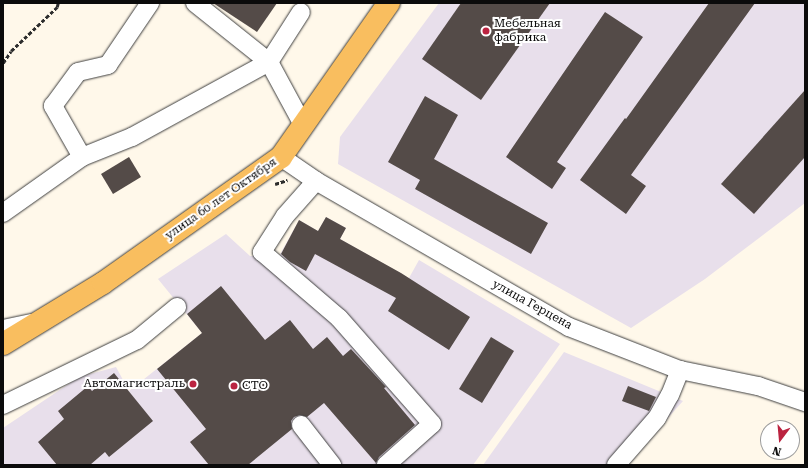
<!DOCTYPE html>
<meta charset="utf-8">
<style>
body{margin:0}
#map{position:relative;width:808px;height:468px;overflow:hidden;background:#fff8ea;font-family:"Roboto Serif",serif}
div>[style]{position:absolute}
.industrial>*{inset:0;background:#e8dfeb}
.building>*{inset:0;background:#544b48}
.path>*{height:2.5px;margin-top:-1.25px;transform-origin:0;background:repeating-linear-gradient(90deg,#2d2d2d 0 4px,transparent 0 6px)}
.roads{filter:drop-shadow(0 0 1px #3e3e3e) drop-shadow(0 0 1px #3e3e3e)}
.minor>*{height:18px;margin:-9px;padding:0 9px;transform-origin:9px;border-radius:9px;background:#fff}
.major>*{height:22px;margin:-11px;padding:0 11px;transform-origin:11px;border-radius:11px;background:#f9be5f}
.dots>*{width:11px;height:11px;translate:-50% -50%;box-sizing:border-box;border:2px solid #fff;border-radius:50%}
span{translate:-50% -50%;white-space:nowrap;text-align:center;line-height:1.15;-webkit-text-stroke:4px #fff;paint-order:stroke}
.poi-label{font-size:12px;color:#0b0b0b}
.left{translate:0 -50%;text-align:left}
.right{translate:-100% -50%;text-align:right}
.street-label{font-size:12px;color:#0b0b0b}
.frame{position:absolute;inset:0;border:4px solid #0b0b0b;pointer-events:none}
.north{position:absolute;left:760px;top:420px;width:40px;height:40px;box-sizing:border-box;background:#fff;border:1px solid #9d9d9d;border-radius:50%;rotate:196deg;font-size:11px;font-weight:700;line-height:16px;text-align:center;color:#0b0b0b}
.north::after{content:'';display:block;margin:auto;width:14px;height:18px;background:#bb2340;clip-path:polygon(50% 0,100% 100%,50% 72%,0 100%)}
</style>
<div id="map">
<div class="industrial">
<div style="clip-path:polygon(439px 3px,805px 3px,805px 203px,705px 279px,631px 328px,338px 164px,340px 137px)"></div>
<div style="clip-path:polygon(326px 217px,346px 228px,340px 239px,409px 278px,419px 260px,560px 344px,473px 465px,3px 465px,3px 428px,79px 377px,116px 367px,129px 391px,202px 333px,158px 279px,226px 234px,250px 256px,279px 256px,299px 220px,318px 231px)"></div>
<div style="clip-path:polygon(564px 352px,683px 401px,626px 465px,483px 465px)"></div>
</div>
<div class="building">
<div style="clip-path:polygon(213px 3px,277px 3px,257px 32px)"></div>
<div style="clip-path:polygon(461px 3px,550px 3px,481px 100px,422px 59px)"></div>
<div style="clip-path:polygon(709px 3px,755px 3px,631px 175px,646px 186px,626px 214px,580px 180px,625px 118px,626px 119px)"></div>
<div style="clip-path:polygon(605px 12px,643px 37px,557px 162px,566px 168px,552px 189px,506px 157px)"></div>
<div style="clip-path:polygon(805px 90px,805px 157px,754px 214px,721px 184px)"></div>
<div style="clip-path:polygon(425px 96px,458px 115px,434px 159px,548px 223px,531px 254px,415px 189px,420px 180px,388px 162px)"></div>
<div style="clip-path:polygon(129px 157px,141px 177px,113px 194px,101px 174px)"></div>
<div style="clip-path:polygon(326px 217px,346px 228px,340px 239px,401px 273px,470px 317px,449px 350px,388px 311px,396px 298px,315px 254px,306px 271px,290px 262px,281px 254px,299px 220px,318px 231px)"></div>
<div style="clip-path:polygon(221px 286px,265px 340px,290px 320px,313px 349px,327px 337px,343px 356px,351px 349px,386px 387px,384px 388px,415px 425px,379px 457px,376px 463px,324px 403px,307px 417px,300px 415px,294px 417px,291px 421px,292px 429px,248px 465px,209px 465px,190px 442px,206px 429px,157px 369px,202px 333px,187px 314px)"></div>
<div style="clip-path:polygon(491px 337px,514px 351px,482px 403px,459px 389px)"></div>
<div style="clip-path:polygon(114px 373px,153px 421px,109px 457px,105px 452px,90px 465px,57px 465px,38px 442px,64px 419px,58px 411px,88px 386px,92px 391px)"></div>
<div style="clip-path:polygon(628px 386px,656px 397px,649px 411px,622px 401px)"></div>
</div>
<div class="path">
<div style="left:3px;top:63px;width:14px;rotate:-56deg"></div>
<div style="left:11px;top:51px;width:64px;rotate:-43.7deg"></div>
<div style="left:57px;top:7px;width:4px;rotate:-76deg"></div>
<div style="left:275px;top:184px;width:13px;rotate:-18deg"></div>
</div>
<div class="roads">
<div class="minor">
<div style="left:195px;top:3px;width:95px;rotate:38.6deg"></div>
<div style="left:269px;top:62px;width:72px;rotate:61.6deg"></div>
<div style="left:82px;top:157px;width:59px;rotate:-119.6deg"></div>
<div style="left:53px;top:106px;width:42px;rotate:-53.7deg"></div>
<div style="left:78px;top:72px;width:31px;rotate:-13deg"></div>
<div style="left:108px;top:65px;width:75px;rotate:-55.9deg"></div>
<div style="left:281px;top:157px;width:42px;rotate:34.4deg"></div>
<div style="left:316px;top:181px;width:292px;rotate:30deg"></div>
<div style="left:569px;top:327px;width:119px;rotate:21.2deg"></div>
<div style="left:680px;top:370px;width:80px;rotate:11.6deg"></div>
<div style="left:758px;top:386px;width:50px;rotate:18.8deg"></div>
<div style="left:316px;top:181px;width:47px;rotate:131.5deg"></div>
<div style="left:285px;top:216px;width:43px;rotate:122.6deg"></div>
<div style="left:262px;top:252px;width:101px;rotate:40.6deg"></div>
<div style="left:339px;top:318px;width:141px;rotate:48.7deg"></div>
<div style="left:432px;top:424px;width:62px;rotate:138.3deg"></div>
<div style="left:3px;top:213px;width:97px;rotate:-35.3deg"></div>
<div style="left:82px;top:157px;width:54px;rotate:-21.8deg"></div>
<div style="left:132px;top:137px;width:156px;rotate:-28.7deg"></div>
<div style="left:269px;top:62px;width:59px;rotate:-57.4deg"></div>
<div style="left:3px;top:329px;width:29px;rotate:-12deg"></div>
<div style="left:3px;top:405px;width:149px;rotate:-25.9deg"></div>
<div style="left:137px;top:340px;width:52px;rotate:-39.5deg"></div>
<div style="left:301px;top:425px;width:51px;rotate:52.2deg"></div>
<div style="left:616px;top:465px;width:62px;rotate:-48.9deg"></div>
<div style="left:657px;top:418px;width:26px;rotate:-61deg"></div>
<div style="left:670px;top:395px;width:27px;rotate:-68deg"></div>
</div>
<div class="major">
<div style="left:3px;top:344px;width:117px;rotate:-31.4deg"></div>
<div style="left:103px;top:283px;width:218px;rotate:-35.3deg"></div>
<div style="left:281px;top:157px;width:188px;rotate:-55deg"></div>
</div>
</div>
<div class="dots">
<div style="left:486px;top:31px;background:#bb2340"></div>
<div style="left:193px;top:384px;background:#bb2340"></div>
<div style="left:234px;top:386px;background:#bb2340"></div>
</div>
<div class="poi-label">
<span class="left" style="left:494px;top:31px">Мебельная<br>фабрика</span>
<span class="right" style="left:185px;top:384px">Автомагистраль</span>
<span class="left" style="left:242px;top:386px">СТО</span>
</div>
<div class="street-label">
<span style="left:221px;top:199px;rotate:-35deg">улица 60 лет Октября</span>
<span style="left:532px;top:305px;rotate:29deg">улица Герцена</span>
</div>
<div class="frame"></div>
<div class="north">N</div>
</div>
